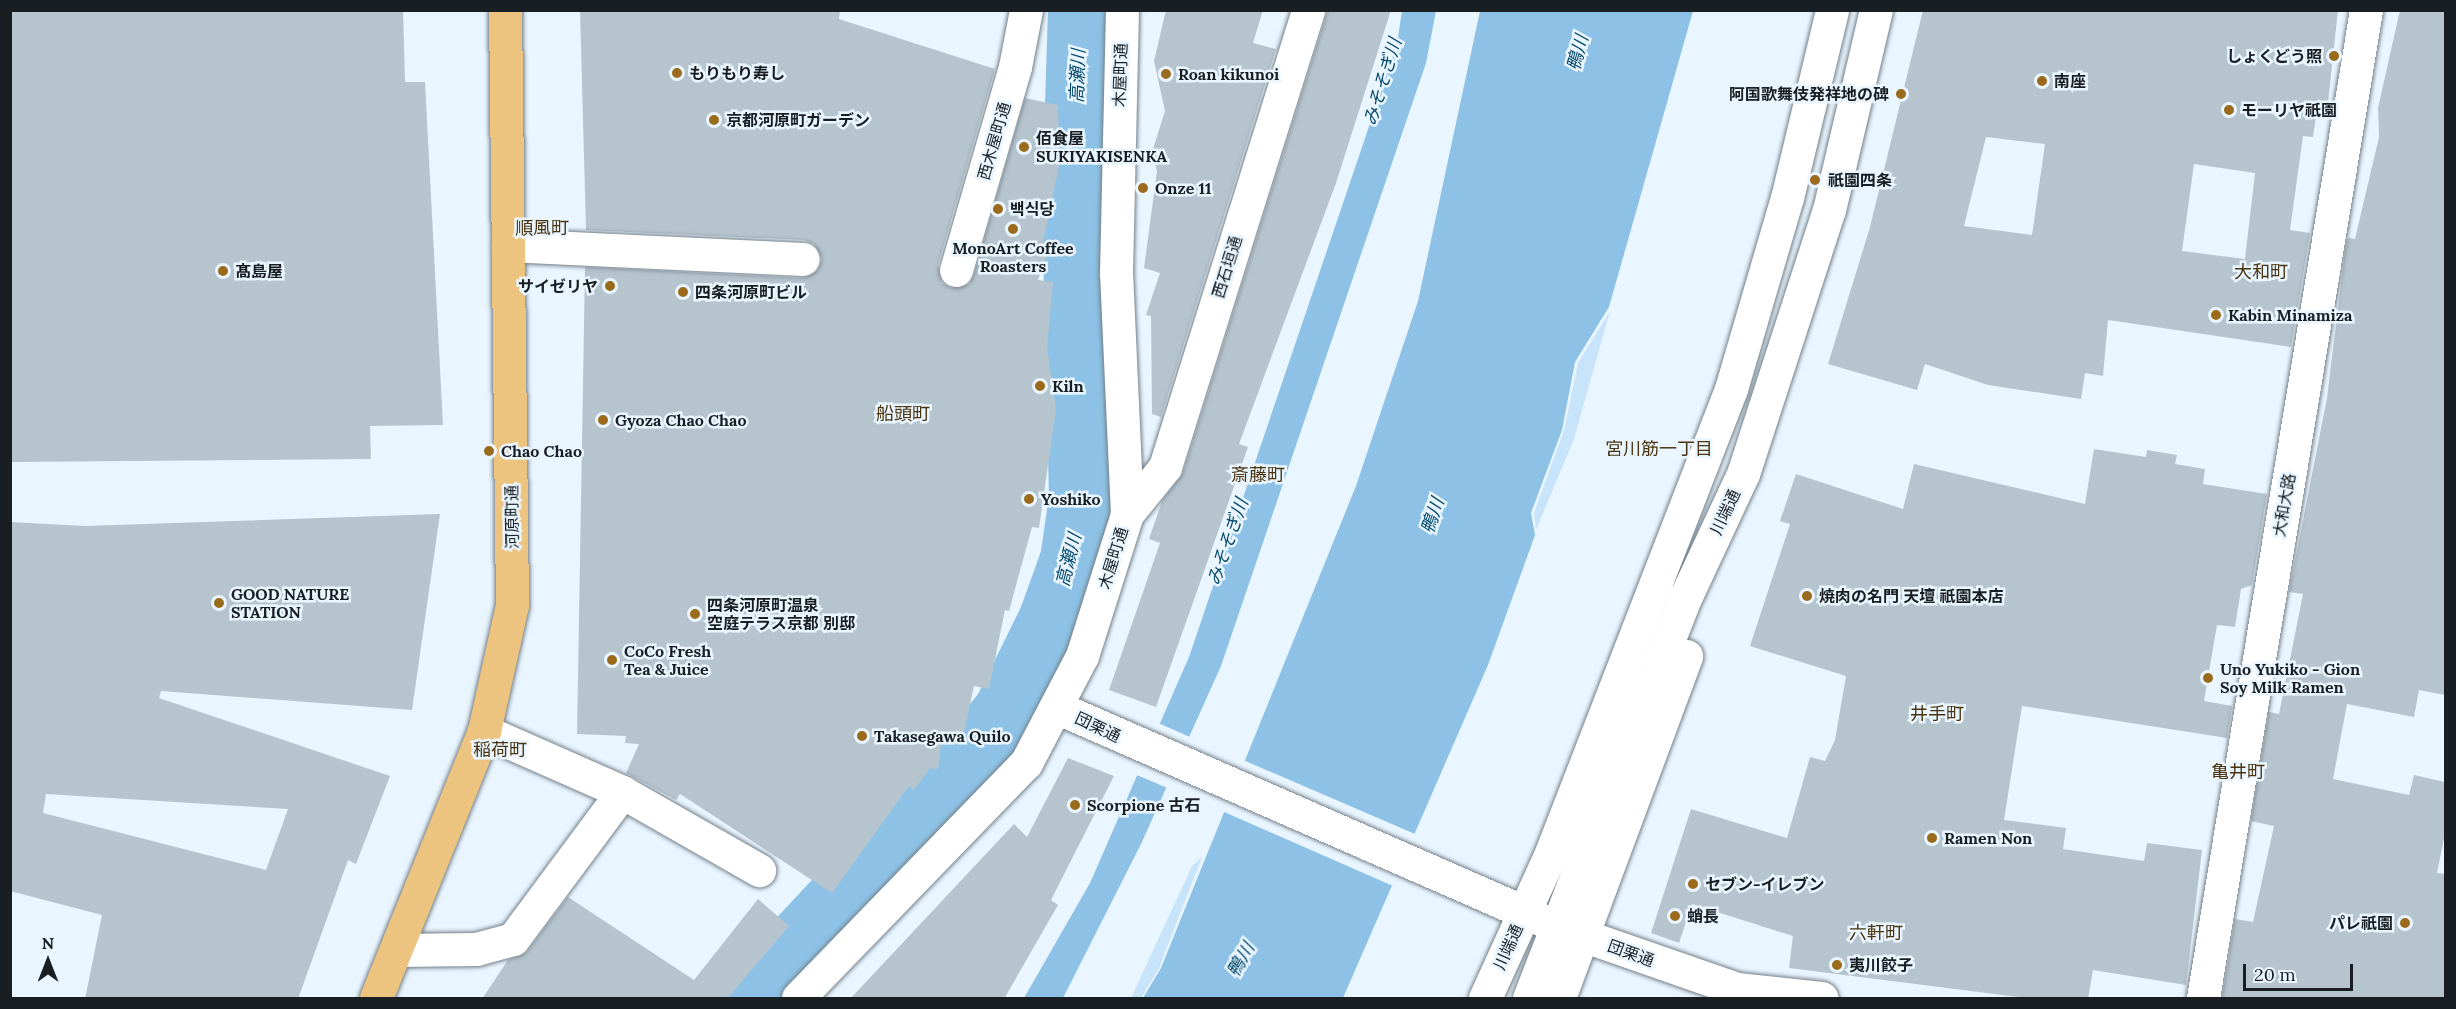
<!DOCTYPE html>
<meta charset="utf-8">
<style>
body{margin:0}
#map{position:relative;width:2456px;height:1009px;overflow:hidden;background:#eaf6ff;font-family:Lora,"Noto Sans JP","Noto Sans KR",serif}
div>[style]{position:absolute}
.green>*{inset:0;background:#c7e4fa}
.water>*{inset:0;background:#8dc2e6}
.pier>*{inset:0;background:#eaf6ff}
.river>*{height:66px;margin:-33px;padding:0 33px;transform-origin:33px;border-radius:33px;background:#8dc2e6}
.building>*{inset:0;background:#b6c4ce}
.roads{filter:drop-shadow(0 0 2px #74818a) drop-shadow(0 0 2px #74818a)}
.minor>*{height:33px;margin:-16.5px;padding:0 16.5px;transform-origin:16.5px;border-radius:16.5px;background:#fff}
.major>*{height:33px;margin:-16.5px;padding:0 16.5px;transform-origin:16.5px;border-radius:16.5px;background:#ecc480}
.dots>*{width:16px;height:16px;translate:-50% -50%;box-sizing:border-box;border:3px solid #eaf6ff;border-radius:50%}
span{translate:-50% -50%;white-space:nowrap;text-align:center;line-height:1.15;-webkit-text-stroke:5px #eaf6ff;paint-order:stroke}
.poi-label{font-size:16px;color:#191e22;font-weight:700}
.right{translate:-100% -50%;text-align:right}
.left{translate:0 -50%;text-align:left}
.street-label{font-size:16px;color:#191e22}
.water-label{font-size:18px;color:#05496c;font-style:italic}
.neighbourhood-label{font-size:18px;color:#4a330f}
.frame{position:absolute;inset:0;border:12px solid #191e22;pointer-events:none}
.north{position:absolute;left:18px;top:931px;width:60px;height:60px;-webkit-text-stroke:4px #eaf6ff;paint-order:stroke;rotate:0deg;font-size:16px;font-weight:700;line-height:24px;text-align:center;color:#191e22}
.north::after{content:'';display:block;margin:auto;width:21px;height:27px;background:#191e22;clip-path:polygon(50% 0,100% 100%,50% 72%,0 100%)}
.scale{position:absolute;left:2243px;top:964px;width:110px;height:27px;box-sizing:border-box;border:3px solid #191e22;border-top:0;padding-left:8px;font-size:18px;line-height:21px;white-space:nowrap;color:#191e22;-webkit-text-stroke:4px #eaf6ff;paint-order:stroke}
</style>
<div id="map">
<div class="green">
<div style="clip-path:polygon(1610px 311px,1574px 439px,1536px 530px,1534px 513px,1564px 430px,1578px 363px)"></div>
<div style="clip-path:polygon(1202px 857px,1159px 968px,1141px 998px,1131px 998px,1192px 866px)"></div>
</div>
<div class="water">
<div style="clip-path:polygon(1402px 11px,1436px 11px,1426px 63px,1221px 666px,1141px 844px,1063px 998px,1024px 998px,1090px 883px,1189px 657px,1397px 44px)"></div>
<div style="clip-path:polygon(1480px 11px,1693px 11px,1609px 307px,1575px 362px,1562px 430px,1531px 513px,1535px 535px,1488px 665px,1343px 998px,1143px 998px,1161px 968px,1356px 486px,1418px 301px)"></div>
</div>
<div class="pier">
<div style="clip-path:polygon(1156px 722px,1192px 738px,1170px 789px,1132px 773px)"></div>
<div style="clip-path:polygon(1243px 760px,1415px 834px,1393px 886px,1222px 811px)"></div>
</div>
<div class="river">
<div style="left:747px;top:998px;width:308px;rotate:-47deg"></div>
<div style="left:957px;top:773px;width:78px;rotate:-51.2deg"></div>
<div style="left:1006px;top:712px;width:102px;rotate:-63.7deg"></div>
<div style="left:1051px;top:621px;width:65px;rotate:-70.2deg"></div>
<div style="left:1073px;top:560px;width:63px;rotate:-81.7deg"></div>
<div style="left:1082px;top:498px;width:297px;rotate:-91.4deg"></div>
<div style="left:1075px;top:201px;width:191px;rotate:-88.2deg"></div>
</div>
<div class="building">
<div style="clip-path:polygon(10px 10px,403px 10px,405px 82px,425px 82px,443px 425px,370px 426px,371px 459px,10px 462px)"></div>
<div style="clip-path:polygon(580px 10px,840px 10px,839px 19px,995px 69px,938px 265px,942px 283px,951px 288px,969px 284px,974px 275px,1025px 98px,1058px 105px,1059px 166px,1042px 247px,1049px 248px,1038px 280px,1053px 282px,1047px 348px,1056px 410px,1039px 528px,1032px 527px,1009px 611px,1005px 610px,989px 689px,974px 686px,962px 741px,942px 737px,938px 769px,930px 768px,914px 790px,909px 786px,832px 893px,680px 794px,676px 800px,626px 773px,639px 744px,625px 743px,626px 736px,577px 734px,585px 267px,802px 278px,818px 270px,822px 259px,814px 244px,804px 240px,586px 230px)"></div>
<div style="clip-path:polygon(1166px 10px,1263px 10px,1253px 43px,1276px 49px,1161px 417px,1152px 414px,1151px 316px,1146px 315px,1160px 273px,1144px 268px,1157px 171px,1152px 152px,1165px 111px,1154px 61px)"></div>
<div style="clip-path:polygon(1328px 10px,1391px 10px,1336px 183px,1239px 444px,1248px 447px,1156px 707px,1109px 690px,1160px 543px,1149px 539px,1162px 501px,1183px 473px)"></div>
<div style="clip-path:polygon(evenodd,1923px 10px,2338px 10px,2328px 103px,2318px 102px,2313px 137px,2303px 136px,2290px 230px,2310px 233px,2291px 347px,2108px 320px,2103px 376px,2085px 373px,2081px 399px,1988px 385px,1925px 364px,1917px 390px,1828px 364px,1870px 227px,1923px 10px,1986px 137px,2045px 144px,2032px 235px,1964px 226px,1986px 137px,1923px 10px,2194px 164px,2255px 173px,2245px 259px,2182px 251px,2194px 164px)"></div>
<div style="clip-path:polygon(2400px 10px,2445px 10px,2445px 695px,2419px 690px,2414px 717px,2347px 704px,2333px 779px,2409px 795px,2414px 775px,2445px 782px,2445px 833px,2437px 873px,2445px 874px,2445px 999px,2222px 999px,2235px 919px,2253px 922px,2274px 826px,2251px 821px,2269px 712px,2279px 714px,2303px 594px,2289px 592px,2327px 398px,2345px 251px,2348px 238px,2355px 239px,2379px 137px,2378px 108px)"></div>
<div style="clip-path:polygon(2094px 449px,2146px 457px,2147px 450px,2177px 455px,2175px 464px,2205px 469px,2203px 484px,2267px 494px,2252px 585px,2241px 589px,2235px 627px,2217px 625px,2204px 701px,2232px 706px,2227px 738px,2022px 706px,2004px 820px,2066px 828px,2063px 849px,2144px 861px,2147px 843px,2202px 850px,2186px 985px,2093px 970px,2088px 999px,2034px 999px,1789px 968px,1793px 936px,1692px 904px,1679px 943px,1651px 933px,1691px 809px,1787px 838px,1810px 757px,1825px 761px,1835px 740px,1846px 676px,1750px 646px,1790px 524px,1780px 521px,1796px 474px,1903px 509px,1914px 464px,2085px 504px)"></div>
<div style="clip-path:polygon(evenodd,440px 514px,412px 710px,161px 691px,159px 698px,390px 776px,356px 864px,348px 860px,298px 999px,85px 999px,102px 915px,10px 891px,10px 522px,85px 526px,440px 514px,46px 794px,288px 809px,266px 870px,43px 813px,46px 794px)"></div>
<div style="clip-path:polygon(1068px 758px,1114px 776px,1051px 900px,1058px 905px,1004px 999px,850px 999px,1014px 824px,1027px 837px)"></div>
<div style="clip-path:polygon(568px 897px,694px 980px,758px 899px,789px 926px,727px 999px,482px 999px,508px 960px,526px 953px)"></div>
</div>
<div class="roads">
<div class="minor">
<div style="left:508px;top:245px;width:295px;rotate:2.7deg"></div>
<div style="left:956px;top:270px;width:211px;rotate:-73.8deg"></div>
<div style="left:1015px;top:67px;width:58px;rotate:-79.1deg"></div>
<div style="left:1127px;top:514px;width:60px;rotate:-51deg"></div>
<div style="left:1165px;top:467px;width:479px;rotate:-72.6deg"></div>
<div style="left:1056px;top:707px;width:546px;rotate:23.65deg"></div>
<div style="left:1556px;top:926px;width:192px;rotate:19.2deg"></div>
<div style="left:1737px;top:989px;width:85px;rotate:6deg"></div>
<div style="left:484px;top:731px;width:151px;rotate:23.8deg"></div>
<div style="left:396px;top:950px;width:80px;rotate:-0.7deg"></div>
<div style="left:476px;top:949px;width:38px;rotate:-15deg"></div>
<div style="left:513px;top:939px;width:183px;rotate:-53.4deg"></div>
<div style="left:622px;top:792px;width:158px;rotate:29.7deg"></div>
<div style="left:798px;top:998px;width:327px;rotate:-45.9deg"></div>
<div style="left:1026px;top:763px;width:121px;rotate:-62.4deg"></div>
<div style="left:1082px;top:656px;width:149px;rotate:-72.4deg"></div>
<div style="left:1127px;top:514px;width:241px;rotate:-92.6deg"></div>
<div style="left:1116px;top:273px;width:263px;rotate:-88.7deg"></div>
<div style="left:1485px;top:998px;width:159px;rotate:-65.5deg"></div>
<div style="left:1551px;top:853px;width:498px;rotate:-68.8deg"></div>
<div style="left:1731px;top:389px;width:199px;rotate:-73.7deg"></div>
<div style="left:1787px;top:198px;width:193px;rotate:-76.5deg"></div>
<div style="left:1529px;top:998px;width:432px;rotate:-68.7deg"></div>
<div style="left:1686px;top:596px;width:135px;rotate:-65deg"></div>
<div style="left:1743px;top:474px;width:278px;rotate:-72deg"></div>
<div style="left:1829px;top:210px;width:205px;rotate:-76.8deg"></div>
<div style="left:1559px;top:998px;width:365px;rotate:-69.6deg"></div>
<div style="left:2203px;top:998px;width:1001px;rotate:-80.63deg"></div>
</div>
<div class="major">
<div style="left:376px;top:998px;width:288px;rotate:-68deg"></div>
<div style="left:484px;top:731px;width:129px;rotate:-77.5deg"></div>
<div style="left:512px;top:605px;width:595px;rotate:-90.67deg"></div>
</div>
</div>
<div class="dots">
<div style="left:2334px;top:56px;background:#9a6b1c"></div>
<div style="left:677px;top:73px;background:#9a6b1c"></div>
<div style="left:1166px;top:74px;background:#9a6b1c"></div>
<div style="left:2042px;top:81px;background:#9a6b1c"></div>
<div style="left:1901px;top:94px;background:#9a6b1c"></div>
<div style="left:2229px;top:110px;background:#9a6b1c"></div>
<div style="left:714px;top:120px;background:#9a6b1c"></div>
<div style="left:1024px;top:147px;background:#9a6b1c"></div>
<div style="left:1815px;top:180px;background:#9a6b1c"></div>
<div style="left:1143px;top:188px;background:#9a6b1c"></div>
<div style="left:998px;top:209px;background:#9a6b1c"></div>
<div style="left:1013px;top:229px;background:#9a6b1c"></div>
<div style="left:223px;top:271px;background:#9a6b1c"></div>
<div style="left:610px;top:286px;background:#9a6b1c"></div>
<div style="left:683px;top:292px;background:#9a6b1c"></div>
<div style="left:2216px;top:315px;background:#9a6b1c"></div>
<div style="left:1040px;top:386px;background:#9a6b1c"></div>
<div style="left:603px;top:420px;background:#9a6b1c"></div>
<div style="left:489px;top:451px;background:#9a6b1c"></div>
<div style="left:1029px;top:499px;background:#9a6b1c"></div>
<div style="left:1807px;top:596px;background:#9a6b1c"></div>
<div style="left:219px;top:603px;background:#9a6b1c"></div>
<div style="left:695px;top:614px;background:#9a6b1c"></div>
<div style="left:612px;top:660px;background:#9a6b1c"></div>
<div style="left:2208px;top:678px;background:#9a6b1c"></div>
<div style="left:862px;top:736px;background:#9a6b1c"></div>
<div style="left:1075px;top:805px;background:#9a6b1c"></div>
<div style="left:1932px;top:838px;background:#9a6b1c"></div>
<div style="left:1693px;top:884px;background:#9a6b1c"></div>
<div style="left:1675px;top:916px;background:#9a6b1c"></div>
<div style="left:2405px;top:923px;background:#9a6b1c"></div>
<div style="left:1837px;top:965px;background:#9a6b1c"></div>
</div>
<div class="poi-label">
<span class="right" style="left:2322px;top:56px">しょくどう照</span>
<span class="left" style="left:689px;top:73px">もりもり寿し</span>
<span class="left" style="left:1178px;top:74px">Roan kikunoi</span>
<span class="left" style="left:2054px;top:81px">南座</span>
<span class="right" style="left:1889px;top:94px">阿国歌舞伎発祥地の碑</span>
<span class="left" style="left:2241px;top:110px">モーリヤ祇園</span>
<span class="left" style="left:726px;top:120px">京都河原町ガーデン</span>
<span class="left" style="left:1036px;top:147px">佰食屋<br>SUKIYAKISENKA</span>
<span class="left" style="left:1828px;top:180px">祇園四条</span>
<span class="left" style="left:1155px;top:188px">Onze 11</span>
<span class="left" style="left:1010px;top:209px">백식당</span>
<span style="left:1013px;top:257px">MonoArt Coffee<br>Roasters</span>
<span class="left" style="left:235px;top:271px">髙島屋</span>
<span class="right" style="left:598px;top:286px">サイゼリヤ</span>
<span class="left" style="left:695px;top:292px">四条河原町ビル</span>
<span class="left" style="left:2228px;top:315px">Kabin Minamiza</span>
<span class="left" style="left:1052px;top:386px">Kiln</span>
<span class="left" style="left:615px;top:420px">Gyoza Chao Chao</span>
<span class="left" style="left:501px;top:451px">Chao Chao</span>
<span class="left" style="left:1041px;top:499px">Yoshiko</span>
<span class="left" style="left:231px;top:603px">GOOD NATURE<br>STATION</span>
<span class="left" style="left:1819px;top:596px">焼肉の名門 天壇 祇園本店</span>
<span class="left" style="left:707px;top:614px">四条河原町温泉<br>空庭テラス京都 別邸</span>
<span class="left" style="left:624px;top:660px">CoCo Fresh<br>Tea &amp; Juice</span>
<span class="left" style="left:2220px;top:678px">Uno Yukiko - Gion<br>Soy Milk Ramen</span>
<span class="left" style="left:874px;top:736px">Takasegawa Quilo</span>
<span class="left" style="left:1087px;top:805px">Scorpione 古石</span>
<span class="left" style="left:1944px;top:838px">Ramen Non</span>
<span class="left" style="left:1705px;top:884px">セブン-イレブン</span>
<span class="left" style="left:1687px;top:916px">蛸長</span>
<span class="right" style="left:2393px;top:923px">パレ祇園</span>
<span class="left" style="left:1849px;top:965px">夷川餃子</span>
</div>
<div class="street-label">
<span style="left:1120px;top:75px;rotate:-88deg">木屋町通</span>
<span style="left:994px;top:141px;rotate:-74deg">西木屋町通</span>
<span style="left:1227px;top:267px;rotate:-73deg">西石垣通</span>
<span style="left:2284px;top:505px;rotate:-80deg">大和大路</span>
<span style="left:1725px;top:512px;rotate:-65deg">川端通</span>
<span style="left:512px;top:517px;rotate:-91deg">河原町通</span>
<span style="left:1113px;top:558px;rotate:-73deg">木屋町通</span>
<span style="left:1098px;top:727px;rotate:25deg">団栗通</span>
<span style="left:1508px;top:947px;rotate:-66deg">川端通</span>
<span style="left:1631px;top:953px;rotate:20deg">団栗通</span>
</div>
<div class="water-label">
<span style="left:1578px;top:53px;rotate:-75deg">鴨川</span>
<span style="left:1078px;top:76px;rotate:-88deg">高瀬川</span>
<span style="left:1383px;top:82px;rotate:-73deg">みそそぎ川</span>
<span style="left:1433px;top:516px;rotate:-71deg">鴨川</span>
<span style="left:1228px;top:542px;rotate:-71deg">みそそぎ川</span>
<span style="left:1069px;top:560px;rotate:-76deg">高瀬川</span>
<span style="left:1241px;top:960px;rotate:-60deg">鴨川</span>
</div>
<div class="neighbourhood-label">
<span style="left:542px;top:228px">順風町</span>
<span style="left:2261px;top:272px">大和町</span>
<span style="left:903px;top:414px">船頭町</span>
<span style="left:1659px;top:449px">宮川筋一丁目</span>
<span style="left:1258px;top:475px">斎藤町</span>
<span style="left:1937px;top:714px">井手町</span>
<span style="left:500px;top:750px">稲荷町</span>
<span style="left:2238px;top:772px">亀井町</span>
<span style="left:1876px;top:933px">六軒町</span>
</div>
<div class="frame"></div>
<div class="north">N</div>
<div class="scale">20 m</div>
</div>
